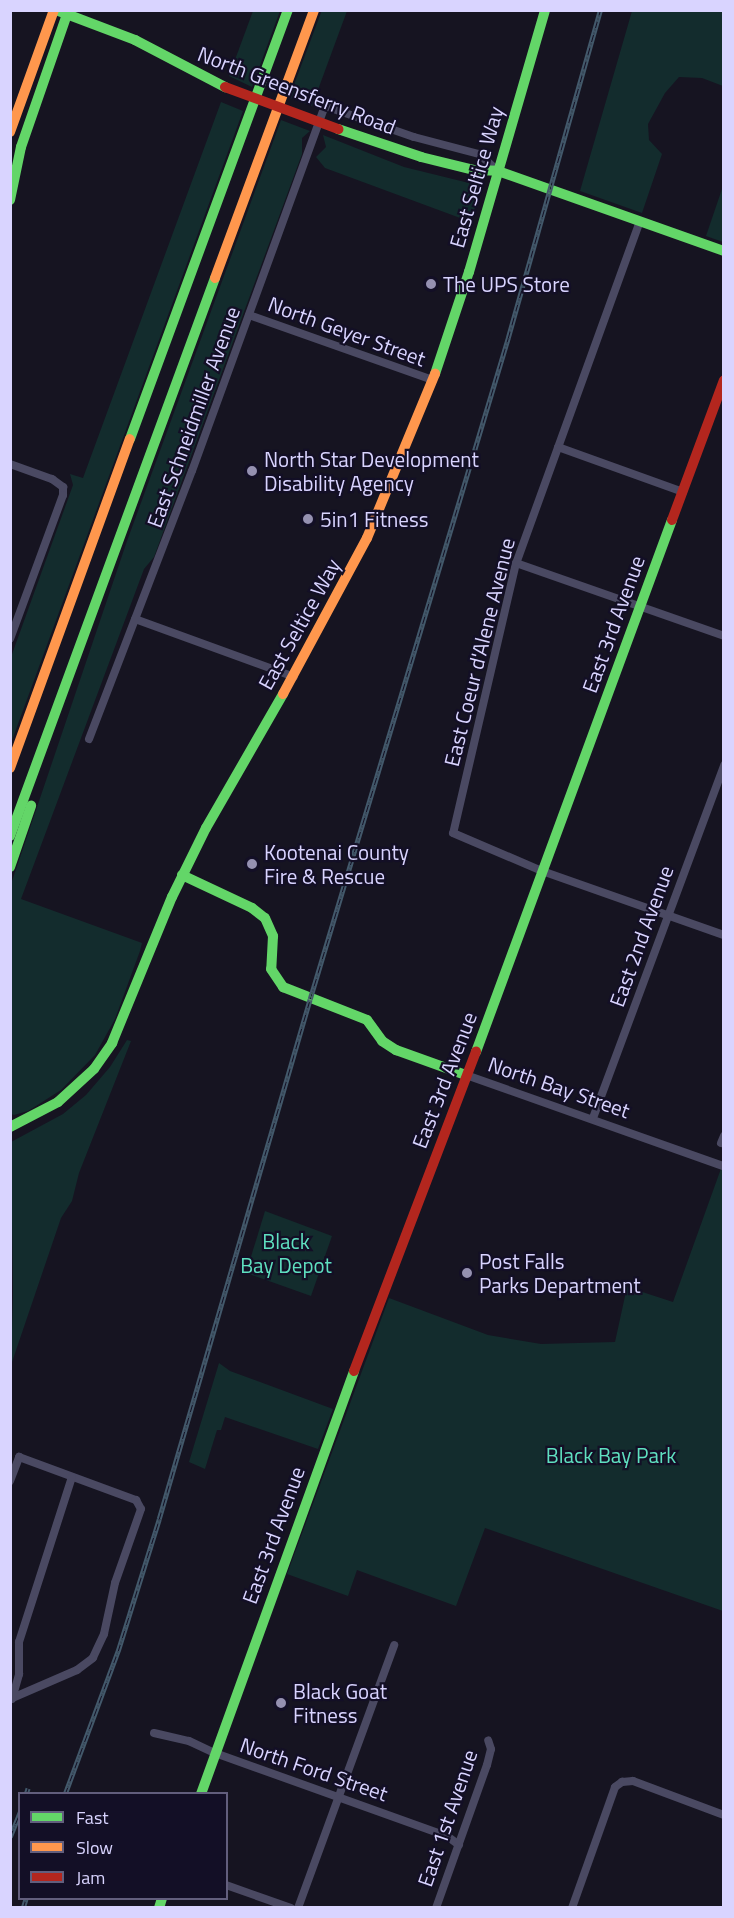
<!DOCTYPE html>
<style>
body{margin:0}
#map{position:relative;width:734px;height:1918px;overflow:hidden;background:#161421;font-family:"Titillium Web",sans-serif}
div>[style]{position:absolute}
.green>*{inset:0;background:#132c2d}
.street>*{height:8px;margin:-4px;padding:0 4px;transform-origin:4px;border-radius:4px;background:#4a4962}
.fast>*{height:10px;margin:-5px;padding:0 5px;transform-origin:5px;border-radius:5px;background:#63d668}
.slow>*{height:10px;margin:-5px;padding:0 5px;transform-origin:5px;border-radius:5px;background:#ff974d}
.jam>*{height:10px;margin:-5px;padding:0 5px;transform-origin:5px;border-radius:5px;background:#b3261e}
.rail>*{height:4.5px;margin-top:-2.25px;transform-origin:0;background:repeating-linear-gradient(90deg,#130f26 0 7px,#43596b 0 14px);box-sizing:border-box;border-block:2px solid #43596b}
.jam-bridge>*{height:10px;margin:-5px;padding:0 5px;transform-origin:5px;border-radius:5px;background:#b3261e}
.dots>*{width:16px;height:16px;translate:-50% -50%;box-sizing:border-box;border:3px solid #130f26;border-radius:50%}
span{translate:-50% -50%;white-space:nowrap;text-align:center;line-height:1.15;-webkit-text-stroke:4.5px #130f26;paint-order:stroke}
.street-label{font-size:21px;color:#d9d4ff}
.poi-label{font-size:21px;color:#d9d4ff}
.left{translate:0 -50%;text-align:left}
.park-label{font-size:21px;color:#5fe0c0}
.frame{position:absolute;inset:0;border:12px solid #d9d4ff;pointer-events:none}
.legend{position:absolute;left:18px;top:1792px;width:210px;height:108px;box-sizing:border-box;background:#130f26;border:2px solid #625e7d;margin:0;padding:8px 10px;list-style:none;font-size:18px;color:#d9d4ff}
.legend li{display:flex;align-items:center;gap:12px;height:30px}
.legend b{width:30px;border:2px solid #625e7d}
</style>
<div id="map">
<div class="green">
<div style="clip-path:polygon(322px 10px,347px 11px,312px 106px,289px 98px)"></div>
<div style="clip-path:polygon(253px 11px,280px 11px,252px 87px,229px 76px)"></div>
<div style="clip-path:polygon(632px 11px,723px 11px,723px 86px,702px 78px,679px 77px,665px 93px,648px 124px,649px 140px,662px 154px,642px 213px,580px 191px)"></div>
<div style="clip-path:polygon(221px 102px,243px 111px,11px 743px,11px 657px,73px 485px,70px 474px,83px 478px)"></div>
<div style="clip-path:polygon(281px 120px,310px 131px,302px 138px,302px 154px,154px 557px,144px 569px,21px 899px,142px 943px,140px 951px,115px 1019px,95px 1055px,61px 1090px,28px 1111px,14px 1115px,11px 1114px,11px 884px,127px 541px)"></div>
<div style="clip-path:polygon(323px 135px,404px 167px,469px 183px,477px 200px,471px 222px,325px 168px,316px 157px,326px 147px)"></div>
<div style="clip-path:polygon(723px 186px,723px 242px,706px 236px)"></div>
<div style="clip-path:polygon(127px 1040px,131px 1041px,79px 1173px,72px 1201px,61px 1218px,11px 1365px,13px 1294px,11px 1142px,63px 1114px,86px 1095px,110px 1067px)"></div>
<div style="clip-path:polygon(723px 1163px,723px 1611px,485px 1528px,456px 1606px,357px 1570px,348px 1596px,287px 1574px,389px 1298px,488px 1335px,541px 1344px,615px 1342px,627px 1287px,673px 1302px)"></div>
<div style="clip-path:polygon(265px 1211px,332px 1236px,311px 1296px,246px 1273px)"></div>
<div style="clip-path:polygon(219px 1363px,230px 1371px,333px 1409px,318px 1449px,225px 1417px,221px 1430px,217px 1430px,205px 1469px,189px 1462px)"></div>
</div>
<div class="street">
<div style="left:640px;top:221px;width:364px;rotate:109.9deg"></div>
<div style="left:516px;top:563px;width:277px;rotate:103.1deg"></div>
<div style="left:453px;top:833px;width:97px;rotate:23.1deg"></div>
<div style="left:542px;top:871px;width:193px;rotate:19.4deg"></div>
<div style="left:249px;top:315px;width:195px;rotate:19.5deg"></div>
<div style="left:558px;top:447px;width:133px;rotate:19.8deg"></div>
<div style="left:10px;top:464px;width:45px;rotate:19.7deg"></div>
<div style="left:52px;top:479px;width:14px;rotate:36deg"></div>
<div style="left:63px;top:487px;width:8px;rotate:90deg"></div>
<div style="left:63px;top:495px;width:153px;rotate:110.2deg"></div>
<div style="left:516px;top:563px;width:220px;rotate:19.3deg"></div>
<div style="left:135px;top:619px;width:169px;rotate:20deg"></div>
<div style="left:89px;top:739px;width:287px;rotate:-69deg"></div>
<div style="left:192px;top:471px;width:388px;rotate:-70deg"></div>
<div style="left:325px;top:106px;width:94px;rotate:19.2deg"></div>
<div style="left:414px;top:137px;width:67px;rotate:14.7deg"></div>
<div style="left:479px;top:154px;width:25px;rotate:42deg"></div>
<div style="left:466px;top:1075px;width:273px;rotate:19.5deg"></div>
<div style="left:593px;top:1118px;width:377px;rotate:-69.6deg"></div>
<div style="left:721px;top:1143px;width:8px;rotate:-67deg"></div>
<div style="left:10px;top:1481px;width:26px;rotate:-69deg"></div>
<div style="left:19px;top:1457px;width:125px;rotate:20.2deg"></div>
<div style="left:136px;top:1500px;width:10px;rotate:61deg"></div>
<div style="left:141px;top:1509px;width:78px;rotate:109.4deg"></div>
<div style="left:115px;top:1583px;width:52px;rotate:102.2deg"></div>
<div style="left:104px;top:1634px;width:26px;rotate:115deg"></div>
<div style="left:93px;top:1658px;width:20px;rotate:143deg"></div>
<div style="left:77px;top:1670px;width:73px;rotate:156.6deg"></div>
<div style="left:12px;top:1699px;width:26px;rotate:-74deg"></div>
<div style="left:19px;top:1674px;width:32px;rotate:-90deg"></div>
<div style="left:19px;top:1642px;width:173px;rotate:-72.2deg"></div>
<div style="left:154px;top:1733px;width:36px;rotate:13deg"></div>
<div style="left:189px;top:1741px;width:29px;rotate:25deg"></div>
<div style="left:215px;top:1753px;width:246px;rotate:19.7deg"></div>
<div style="left:447px;top:1836px;width:15px;rotate:37deg"></div>
<div style="left:226px;top:1885px;width:69px;rotate:19.5deg"></div>
<div style="left:298px;top:1908px;width:280px;rotate:-69.9deg"></div>
<div style="left:436px;top:1908px;width:152px;rotate:-70.4deg"></div>
<div style="left:487px;top:1765px;width:16px;rotate:-76deg"></div>
<div style="left:491px;top:1749px;width:9px;rotate:-108deg"></div>
<div style="left:572px;top:1908px;width:128px;rotate:-70.4deg"></div>
<div style="left:615px;top:1787px;width:9px;rotate:-36deg"></div>
<div style="left:622px;top:1782px;width:11px;rotate:-5deg"></div>
<div style="left:633px;top:1781px;width:97px;rotate:20.5deg"></div>
</div>
<div class="fast">
<div style="left:56px;top:10px;width:85px;rotate:20.8deg"></div>
<div style="left:135px;top:40px;width:102px;rotate:27.6deg"></div>
<div style="left:338px;top:129px;width:88px;rotate:18.6deg"></div>
<div style="left:421px;top:157px;width:55px;rotate:13.8deg"></div>
<div style="left:474px;top:170px;width:24px;rotate:2deg"></div>
<div style="left:498px;top:171px;width:240px;rotate:19.5deg"></div>
<div style="left:10px;top:200px;width:54px;rotate:-78.3deg"></div>
<div style="left:21px;top:147px;width:141px;rotate:-70.9deg"></div>
<div style="left:435px;top:374px;width:108px;rotate:-71.6deg"></div>
<div style="left:469px;top:272px;width:273px;rotate:-73.8deg"></div>
<div style="left:130px;top:439px;width:457px;rotate:-69.8deg"></div>
<div style="left:10px;top:836px;width:594px;rotate:-69.83deg"></div>
<div style="left:10px;top:867px;width:65px;rotate:-71deg"></div>
<div style="left:182px;top:875px;width:77px;rotate:25.2deg"></div>
<div style="left:252px;top:908px;width:16px;rotate:38deg"></div>
<div style="left:265px;top:918px;width:20px;rotate:66deg"></div>
<div style="left:273px;top:936px;width:33px;rotate:93deg"></div>
<div style="left:271px;top:969px;width:22px;rotate:56deg"></div>
<div style="left:283px;top:987px;width:90px;rotate:21.4deg"></div>
<div style="left:367px;top:1020px;width:26px;rotate:54deg"></div>
<div style="left:382px;top:1041px;width:17px;rotate:33deg"></div>
<div style="left:396px;top:1050px;width:74px;rotate:19.7deg"></div>
<div style="left:476px;top:1052px;width:567px;rotate:-69.78deg"></div>
<div style="left:10px;top:1127px;width:54px;rotate:-27.5deg"></div>
<div style="left:58px;top:1102px;width:49px;rotate:-42.5deg"></div>
<div style="left:94px;top:1069px;width:32px;rotate:-55deg"></div>
<div style="left:112px;top:1043px;width:158px;rotate:-67.7deg"></div>
<div style="left:172px;top:897px;width:77px;rotate:-63.8deg"></div>
<div style="left:206px;top:828px;width:155px;rotate:-60.1deg"></div>
<div style="left:201px;top:1794px;width:450px;rotate:-70.1deg"></div>
<div style="left:159px;top:1908px;width:10px;rotate:-73deg"></div>
</div>
<div class="slow">
<div style="left:10px;top:132px;width:130px;rotate:-70.2deg"></div>
<div style="left:215px;top:278px;width:286px;rotate:-69.7deg"></div>
<div style="left:283px;top:694px;width:177px;rotate:-61.7deg"></div>
<div style="left:367px;top:538px;width:178px;rotate:-67.5deg"></div>
<div style="left:10px;top:768px;width:350px;rotate:-70deg"></div>
</div>
<div class="jam">
<div style="left:672px;top:520px;width:149px;rotate:-69.6deg"></div>
<div style="left:354px;top:1371px;width:342px;rotate:-69.1deg"></div>
</div>
<div class="rail">
<div style="left:26px;top:1794px;width:6px;rotate:-72deg"></div>
<div style="left:65px;top:1794px;width:153px;rotate:-69.7deg"></div>
<div style="left:118px;top:1651px;width:138px;rotate:-72.7deg"></div>
<div style="left:159px;top:1519px;width:541px;rotate:-73.81deg"></div>
<div style="left:310px;top:999px;width:690px;rotate:-73.32deg"></div>
<div style="left:508px;top:338px;width:341px;rotate:-74.3deg"></div>
<div style="left:10px;top:1837px;width:27px;rotate:-68deg"></div>
<div style="left:23px;top:1908px;width:10px;rotate:-73deg"></div>
</div>
<div class="jam-bridge">
<div style="left:225px;top:87px;width:121px;rotate:20.4deg"></div>
</div>
<div class="dots">
<div style="left:431px;top:284px;background:#9591b1"></div>
<div style="left:252px;top:471px;background:#9591b1"></div>
<div style="left:308px;top:519px;background:#9591b1"></div>
<div style="left:252px;top:864px;background:#9591b1"></div>
<div style="left:467px;top:1273px;background:#9591b1"></div>
<div style="left:281px;top:1703px;background:#9591b1"></div>
</div>
<div class="street-label">
<span style="left:297px;top:90px;rotate:21deg">North Greensferry Road</span>
<span style="left:476px;top:177px;rotate:-74deg">East Seltice Way</span>
<span style="left:347px;top:331px;rotate:20deg">North Geyer Street</span>
<span style="left:193px;top:417px;rotate:-70deg">East Schneidmiller Avenue</span>
<span style="left:299px;top:624px;rotate:-61deg">East Seltice Way</span>
<span style="left:613px;top:624px;rotate:-70deg">East 3rd Avenue</span>
<span style="left:479px;top:652px;rotate:-76deg">East Coeur d'Alene Avenue</span>
<span style="left:641px;top:936px;rotate:-70deg">East 2nd Avenue</span>
<span style="left:444px;top:1080px;rotate:-69deg">East 3rd Avenue</span>
<span style="left:559px;top:1087px;rotate:19deg">North Bay Street</span>
<span style="left:273px;top:1535px;rotate:-70deg">East 3rd Avenue</span>
<span style="left:314px;top:1769px;rotate:19deg">North Ford Street</span>
<span style="left:447px;top:1818px;rotate:-71deg">East 1st Avenue</span>
</div>
<div class="poi-label">
<span class="left" style="left:443px;top:284px">The UPS Store</span>
<span class="left" style="left:264px;top:471px">North Star Development<br>Disability Agency</span>
<span class="left" style="left:320px;top:519px">5in1 Fitness</span>
<span class="left" style="left:264px;top:864px">Kootenai County<br>Fire &amp; Rescue</span>
<span class="left" style="left:479px;top:1273px">Post Falls<br>Parks Department</span>
<span class="left" style="left:293px;top:1703px">Black Goat<br>Fitness</span>
</div>
<div class="park-label">
<span style="left:286px;top:1253px">Black<br>Bay Depot</span>
<span style="left:611px;top:1455px">Black Bay Park</span>
</div>
<div class="frame"></div>
<ul class="legend">
<li><b style="height:8px;background:#63d668"></b>Fast</li>
<li><b style="height:8px;background:#ff974d"></b>Slow</li>
<li><b style="height:8px;background:#b3261e"></b>Jam</li>
</ul>
</div>
